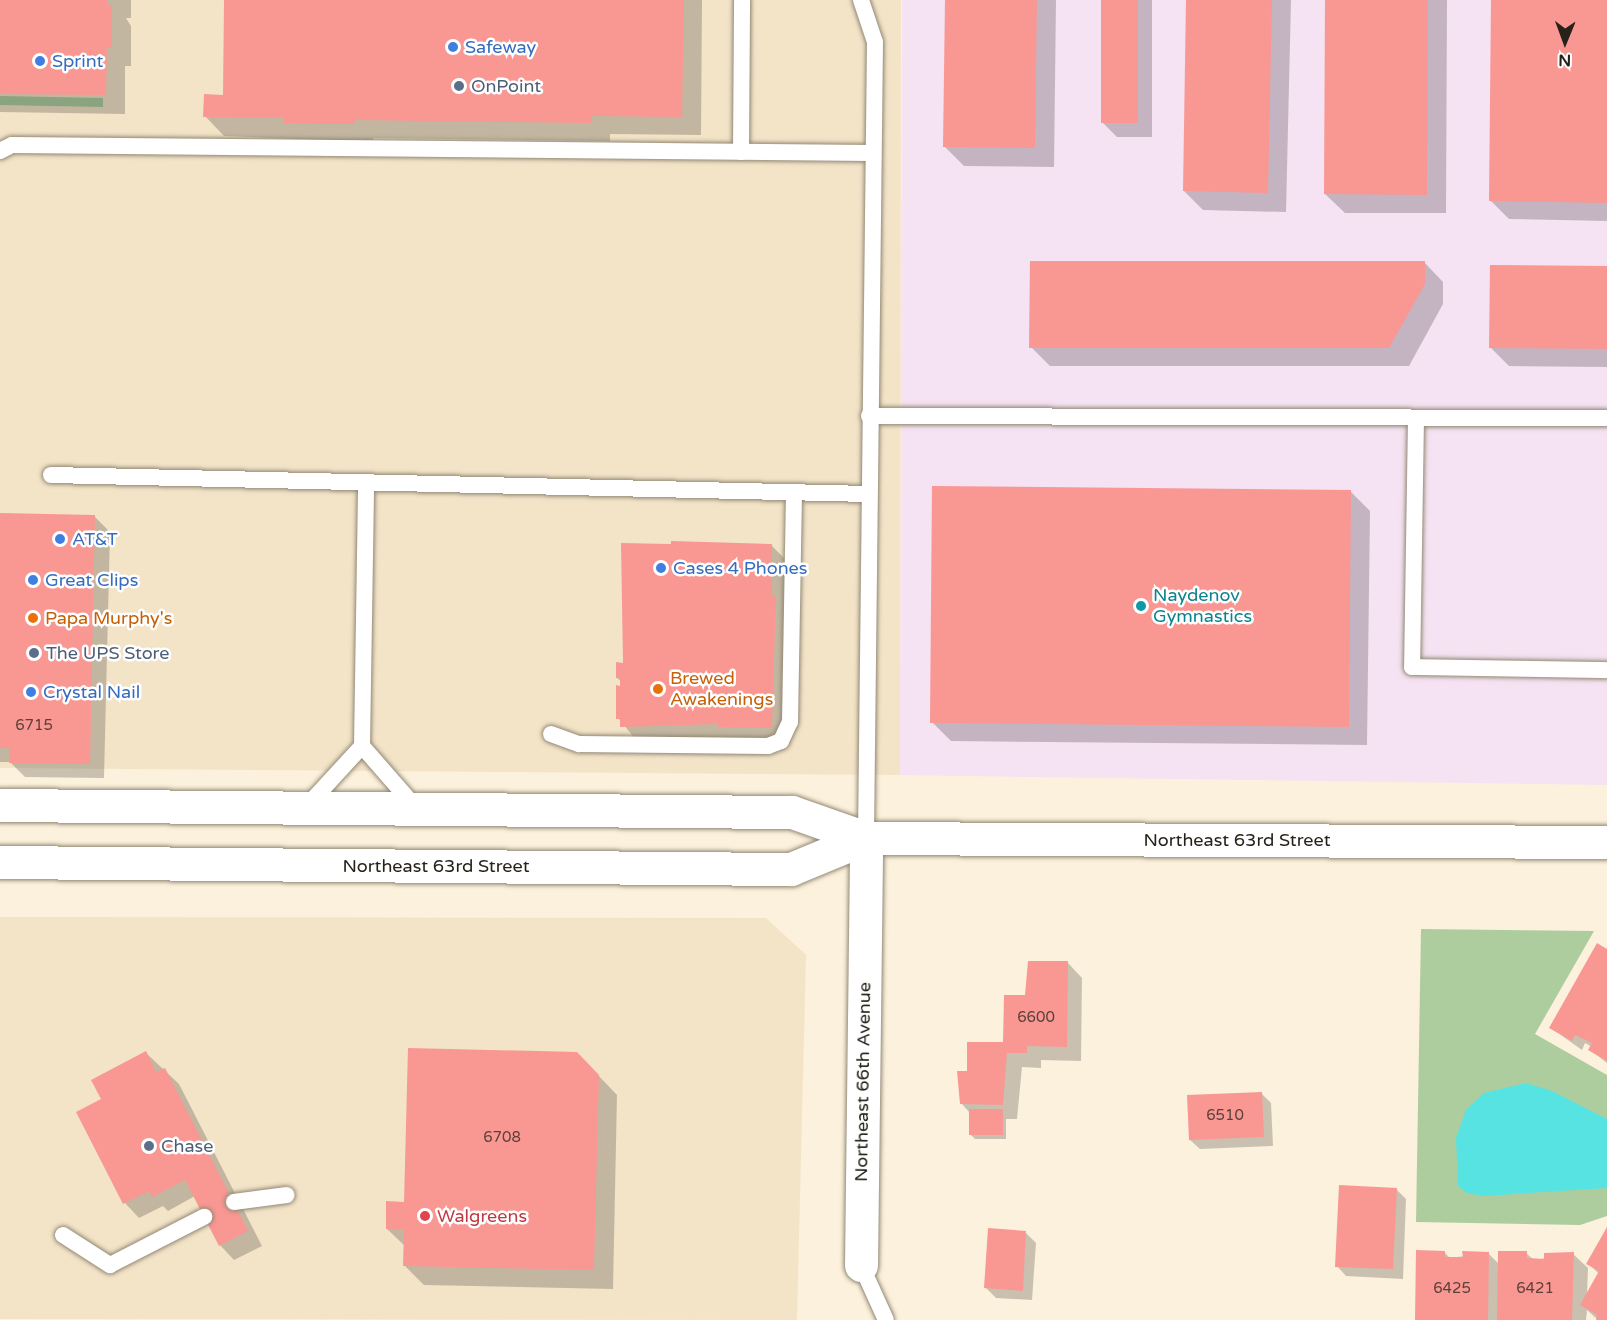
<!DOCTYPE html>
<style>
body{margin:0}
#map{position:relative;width:1607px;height:1320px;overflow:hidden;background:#fcf1dc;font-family:"Varela Round",sans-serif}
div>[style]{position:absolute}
.built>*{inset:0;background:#f3e4c8}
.industrial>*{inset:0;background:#f5e2f2}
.green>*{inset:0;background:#adcd9f}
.water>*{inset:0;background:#58e3e3}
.shadow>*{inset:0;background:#0003}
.building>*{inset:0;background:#f99793}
.roads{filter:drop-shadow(0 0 2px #928875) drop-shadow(0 0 2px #928875)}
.lane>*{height:16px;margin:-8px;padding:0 8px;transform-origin:8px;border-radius:8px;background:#fff}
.street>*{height:33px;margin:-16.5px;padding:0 16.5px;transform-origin:16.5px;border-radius:16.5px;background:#fff}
.secondary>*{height:33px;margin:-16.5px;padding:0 16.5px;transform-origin:16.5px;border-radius:16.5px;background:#fff}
.dots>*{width:16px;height:16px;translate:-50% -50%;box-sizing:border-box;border:3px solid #fff;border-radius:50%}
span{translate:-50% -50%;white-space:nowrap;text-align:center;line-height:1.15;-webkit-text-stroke:5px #fff;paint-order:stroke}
.number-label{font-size:15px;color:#5b3f38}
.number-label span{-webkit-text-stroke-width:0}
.shop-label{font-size:18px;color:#366cbe}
.left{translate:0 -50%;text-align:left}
.service-label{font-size:18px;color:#4e5e75}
.culture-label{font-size:18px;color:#0d838f}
.food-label{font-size:18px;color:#c56008}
.street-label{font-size:18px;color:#26221a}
.health-label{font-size:18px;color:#be3a42}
.north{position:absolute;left:1535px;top:12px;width:60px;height:60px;-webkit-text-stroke:4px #fff;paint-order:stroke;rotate:181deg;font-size:16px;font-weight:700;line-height:24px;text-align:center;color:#26221a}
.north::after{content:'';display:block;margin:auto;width:21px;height:27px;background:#26221a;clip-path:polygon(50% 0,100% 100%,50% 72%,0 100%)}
</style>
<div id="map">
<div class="built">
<div style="clip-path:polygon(0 0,901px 0,900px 775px,0 768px)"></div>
<div style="clip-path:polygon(0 917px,766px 918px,806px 955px,797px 1320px,0 1319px)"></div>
</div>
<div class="industrial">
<div style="clip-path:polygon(902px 0,1607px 0,1607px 785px,900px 775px)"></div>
</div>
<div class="green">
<div style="clip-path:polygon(0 96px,103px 98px,103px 107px,0 105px)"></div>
<div style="clip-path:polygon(1421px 929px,1594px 931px,1535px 1034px,1607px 1075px,1607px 1216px,1580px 1225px,1416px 1222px)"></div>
</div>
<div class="water">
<div style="clip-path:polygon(1526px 1083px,1552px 1091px,1607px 1119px,1607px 1188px,1483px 1196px,1467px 1193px,1458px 1186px,1456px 1138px,1466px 1110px,1484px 1093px)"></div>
</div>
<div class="shadow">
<div style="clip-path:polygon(0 0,131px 0,131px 18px,126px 18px,131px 26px,131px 66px,125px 66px,125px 114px,0 112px)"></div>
<div style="clip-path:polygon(226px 0,702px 0,701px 135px,610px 134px,610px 141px,373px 138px,373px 142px,224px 136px,205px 116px,225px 96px)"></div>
<div style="clip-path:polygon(947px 0,1056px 0,1054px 167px,964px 166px,945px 147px)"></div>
<div style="clip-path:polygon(1102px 0,1152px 0,1152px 137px,1117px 137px,1102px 122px)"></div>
<div style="clip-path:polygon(1188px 0,1291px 0,1286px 212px,1203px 210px,1184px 191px)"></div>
<div style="clip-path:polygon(1326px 0,1447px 0,1446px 213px,1345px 213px,1325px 194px)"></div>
<div style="clip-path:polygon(1493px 0,1607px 0,1607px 221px,1509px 219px,1490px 200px)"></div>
<div style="clip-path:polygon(1424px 262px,1443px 282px,1443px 304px,1409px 366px,1050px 366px,1031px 347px)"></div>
<div style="clip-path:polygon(1607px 267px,1607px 367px,1509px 366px,1490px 347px)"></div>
<div style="clip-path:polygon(1350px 491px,1370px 511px,1367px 745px,951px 741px,932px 722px)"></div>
<div style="clip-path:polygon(0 515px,95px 517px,110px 532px,104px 778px,25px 777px,10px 762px,0 762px)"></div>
<div style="clip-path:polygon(772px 546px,786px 560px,786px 742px,637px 741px,618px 718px,622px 682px,617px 678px,625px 664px)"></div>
<div style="clip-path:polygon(1607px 951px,1607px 1063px,1590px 1050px,1592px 1047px,1585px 1043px,1582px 1050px,1551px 1028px)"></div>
<div style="clip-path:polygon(1068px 963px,1082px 978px,1081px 1061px,1041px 1060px,1041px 1068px,1022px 1067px,1017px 1119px,1006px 1119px,1006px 1139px,975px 1139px,970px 1134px,970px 1113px,961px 1103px,968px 1073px,1005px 1044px,1027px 997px)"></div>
<div style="clip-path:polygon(146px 1053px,179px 1084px,262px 1246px,234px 1260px,220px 1245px,195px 1196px,168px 1211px,163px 1206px,139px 1218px,125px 1203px,78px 1113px,104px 1100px)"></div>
<div style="clip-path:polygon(596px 1073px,617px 1095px,613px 1289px,424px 1285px,405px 1266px,405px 1246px,387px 1229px,406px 1203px)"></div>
<div style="clip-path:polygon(1261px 1093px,1271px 1103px,1273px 1146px,1200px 1149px,1190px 1140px)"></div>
<div style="clip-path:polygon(1396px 1189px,1406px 1199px,1403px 1279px,1346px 1276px,1337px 1266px)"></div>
<div style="clip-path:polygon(1607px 1230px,1607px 1320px,1598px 1320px,1587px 1310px,1586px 1320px,1416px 1320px,1444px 1252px,1450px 1258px,1488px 1253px,1499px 1264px,1526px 1253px,1534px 1260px,1573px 1254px,1588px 1268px,1587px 1295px,1599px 1274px,1588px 1263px)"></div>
<div style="clip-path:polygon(1026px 1233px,1036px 1243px,1032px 1300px,996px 1298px,986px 1288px)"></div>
</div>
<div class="building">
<div style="clip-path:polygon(0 0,107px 0,107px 5px,112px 5px,112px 48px,107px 48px,106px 95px,0 94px)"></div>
<div style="clip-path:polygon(224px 0,684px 0,682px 117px,592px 116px,592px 123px,355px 120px,354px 124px,338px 124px,283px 123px,283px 118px,203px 117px,204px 94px,223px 95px)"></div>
<div style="clip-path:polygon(945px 0,1037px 0,1035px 148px,943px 147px)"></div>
<div style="clip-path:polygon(1101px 0,1138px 0,1138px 123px,1101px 123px)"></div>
<div style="clip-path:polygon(1186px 0,1272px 0,1268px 193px,1183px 191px)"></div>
<div style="clip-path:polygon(1325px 0,1428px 0,1427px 195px,1324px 194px)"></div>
<div style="clip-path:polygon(1491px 0,1607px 0,1607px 203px,1489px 201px)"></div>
<div style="clip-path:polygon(1030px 261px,1425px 261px,1425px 284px,1389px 348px,1029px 348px)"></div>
<div style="clip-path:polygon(1490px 265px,1607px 266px,1607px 349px,1489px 348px)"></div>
<div style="clip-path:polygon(932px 486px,1351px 490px,1349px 727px,930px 723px)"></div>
<div style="clip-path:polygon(0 513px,95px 515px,90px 764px,9px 763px,9px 748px,0 748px)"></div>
<div style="clip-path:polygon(671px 541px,772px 544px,772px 595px,776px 595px,772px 728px,718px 727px,718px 724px,620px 727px,620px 719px,616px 719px,616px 685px,620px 686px,620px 678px,616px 678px,616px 662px,623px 663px,621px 543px,671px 544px)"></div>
<div style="clip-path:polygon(1597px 943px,1607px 949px,1607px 1061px,1588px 1050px,1592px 1043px,1575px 1035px,1572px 1041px,1549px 1028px)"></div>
<div style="clip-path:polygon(1028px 961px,1068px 961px,1067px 1047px,1027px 1046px,1027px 1053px,1007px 1053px,1003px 1105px,960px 1104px,957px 1071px,967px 1071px,967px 1042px,1003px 1042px,1004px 995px,1025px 995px)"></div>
<div style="clip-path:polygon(408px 1048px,577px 1052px,599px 1075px,594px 1270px,403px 1266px,404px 1230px,386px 1229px,386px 1201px,404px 1202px)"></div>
<div style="clip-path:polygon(146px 1051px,156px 1072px,165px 1068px,248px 1231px,219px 1246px,185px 1180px,152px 1197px,149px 1191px,123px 1204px,76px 1112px,101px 1099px,91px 1080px)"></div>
<div style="clip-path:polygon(1262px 1092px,1264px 1137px,1189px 1140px,1187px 1095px)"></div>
<div style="clip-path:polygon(969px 1109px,1003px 1109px,1003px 1135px,969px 1135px)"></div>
<div style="clip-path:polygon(1339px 1185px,1397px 1188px,1393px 1269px,1335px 1267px)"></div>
<div style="clip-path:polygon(1607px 1227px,1607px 1320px,1596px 1320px,1597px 1315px,1580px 1305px,1599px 1271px,1586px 1264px)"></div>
<div style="clip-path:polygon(988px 1228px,1026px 1231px,1023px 1291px,984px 1288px)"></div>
<div style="clip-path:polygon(1416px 1250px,1445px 1251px,1445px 1257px,1463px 1257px,1462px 1251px,1489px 1252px,1488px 1320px,1415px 1320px)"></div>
<div style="clip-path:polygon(1498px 1251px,1527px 1251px,1527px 1258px,1544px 1259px,1544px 1253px,1574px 1252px,1572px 1320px,1497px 1320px)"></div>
</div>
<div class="roads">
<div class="lane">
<div style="left:861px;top:0;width:44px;rotate:71.6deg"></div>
<div style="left:875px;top:42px;width:796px;rotate:90.65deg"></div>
<div style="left:0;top:151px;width:13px;rotate:-27deg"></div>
<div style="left:12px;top:145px;width:860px;rotate:0.53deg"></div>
<div style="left:741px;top:152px;width:152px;rotate:-89.6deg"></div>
<div style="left:869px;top:416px;width:738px;rotate:0.16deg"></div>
<div style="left:1416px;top:418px;width:249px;rotate:90.9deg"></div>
<div style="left:1412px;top:667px;width:195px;rotate:0.9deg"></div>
<div style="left:51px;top:475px;width:818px;rotate:1.33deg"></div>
<div style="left:551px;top:734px;width:30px;rotate:20deg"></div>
<div style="left:579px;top:744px;width:189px;rotate:0.6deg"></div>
<div style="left:768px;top:746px;width:14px;rotate:-21deg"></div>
<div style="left:781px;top:741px;width:21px;rotate:-65deg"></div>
<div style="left:790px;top:722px;width:230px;rotate:-89deg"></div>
<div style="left:362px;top:746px;width:84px;rotate:48.9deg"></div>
<div style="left:307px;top:806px;width:81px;rotate:-47.5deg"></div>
<div style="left:362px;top:746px;width:264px;rotate:-89.1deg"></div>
<div style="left:234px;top:1202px;width:53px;rotate:-7.5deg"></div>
<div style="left:63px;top:1235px;width:56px;rotate:32.6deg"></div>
<div style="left:110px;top:1265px;width:106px;rotate:-27.1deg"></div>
<div style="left:861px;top:1265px;width:60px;rotate:65.6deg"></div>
</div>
<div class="street">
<div style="left:861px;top:1265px;width:427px;rotate:-89.3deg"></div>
</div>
<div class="secondary">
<div style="left:0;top:805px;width:792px;rotate:0.51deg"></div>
<div style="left:792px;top:812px;width:78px;rotate:19.4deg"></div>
<div style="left:866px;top:838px;width:741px;rotate:0.31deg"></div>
<div style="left:0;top:862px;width:791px;rotate:0.51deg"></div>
<div style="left:791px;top:869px;width:81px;rotate:-22.5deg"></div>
</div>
</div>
<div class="dots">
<div style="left:453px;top:47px;background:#3f7fe0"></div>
<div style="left:40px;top:61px;background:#3f7fe0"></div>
<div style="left:459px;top:86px;background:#5c6f8a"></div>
<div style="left:60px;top:539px;background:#3f7fe0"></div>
<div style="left:661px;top:568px;background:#3f7fe0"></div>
<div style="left:33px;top:580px;background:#3f7fe0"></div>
<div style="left:1141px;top:606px;background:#0f9aa8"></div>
<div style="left:33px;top:618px;background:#e8710a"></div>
<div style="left:34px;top:653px;background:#5c6f8a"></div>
<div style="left:658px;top:689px;background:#e8710a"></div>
<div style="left:31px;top:692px;background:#3f7fe0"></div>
<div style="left:149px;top:1146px;background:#5c6f8a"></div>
<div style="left:425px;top:1216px;background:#e0444e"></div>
</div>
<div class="number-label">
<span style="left:34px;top:726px">6715</span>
<span style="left:1036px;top:1018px">6600</span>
<span style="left:1225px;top:1116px">6510</span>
<span style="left:502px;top:1138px">6708</span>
<span style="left:1452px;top:1289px">6425</span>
<span style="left:1535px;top:1289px">6421</span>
</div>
<div class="shop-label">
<span class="left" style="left:465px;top:47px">Safeway</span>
<span class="left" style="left:52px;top:61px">Sprint</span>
<span class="left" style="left:72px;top:539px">AT&amp;T</span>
<span class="left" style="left:673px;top:568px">Cases 4 Phones</span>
<span class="left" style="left:45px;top:580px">Great Clips</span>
<span class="left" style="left:43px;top:692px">Crystal Nail</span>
</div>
<div class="service-label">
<span class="left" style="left:471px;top:86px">OnPoint</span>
<span class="left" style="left:46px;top:653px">The UPS Store</span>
<span class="left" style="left:161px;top:1146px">Chase</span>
</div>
<div class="culture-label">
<span class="left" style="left:1153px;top:606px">Naydenov<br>Gymnastics</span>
</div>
<div class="food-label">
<span class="left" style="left:45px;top:618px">Papa Murphy's</span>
<span class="left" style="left:670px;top:689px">Brewed<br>Awakenings</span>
</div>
<div class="street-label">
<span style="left:1237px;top:840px">Northeast 63rd Street</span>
<span style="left:436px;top:866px">Northeast 63rd Street</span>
<span style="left:863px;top:1082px;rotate:-89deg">Northeast 66th Avenue</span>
</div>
<div class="health-label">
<span class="left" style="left:437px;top:1216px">Walgreens</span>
</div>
<div class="north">N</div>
</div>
